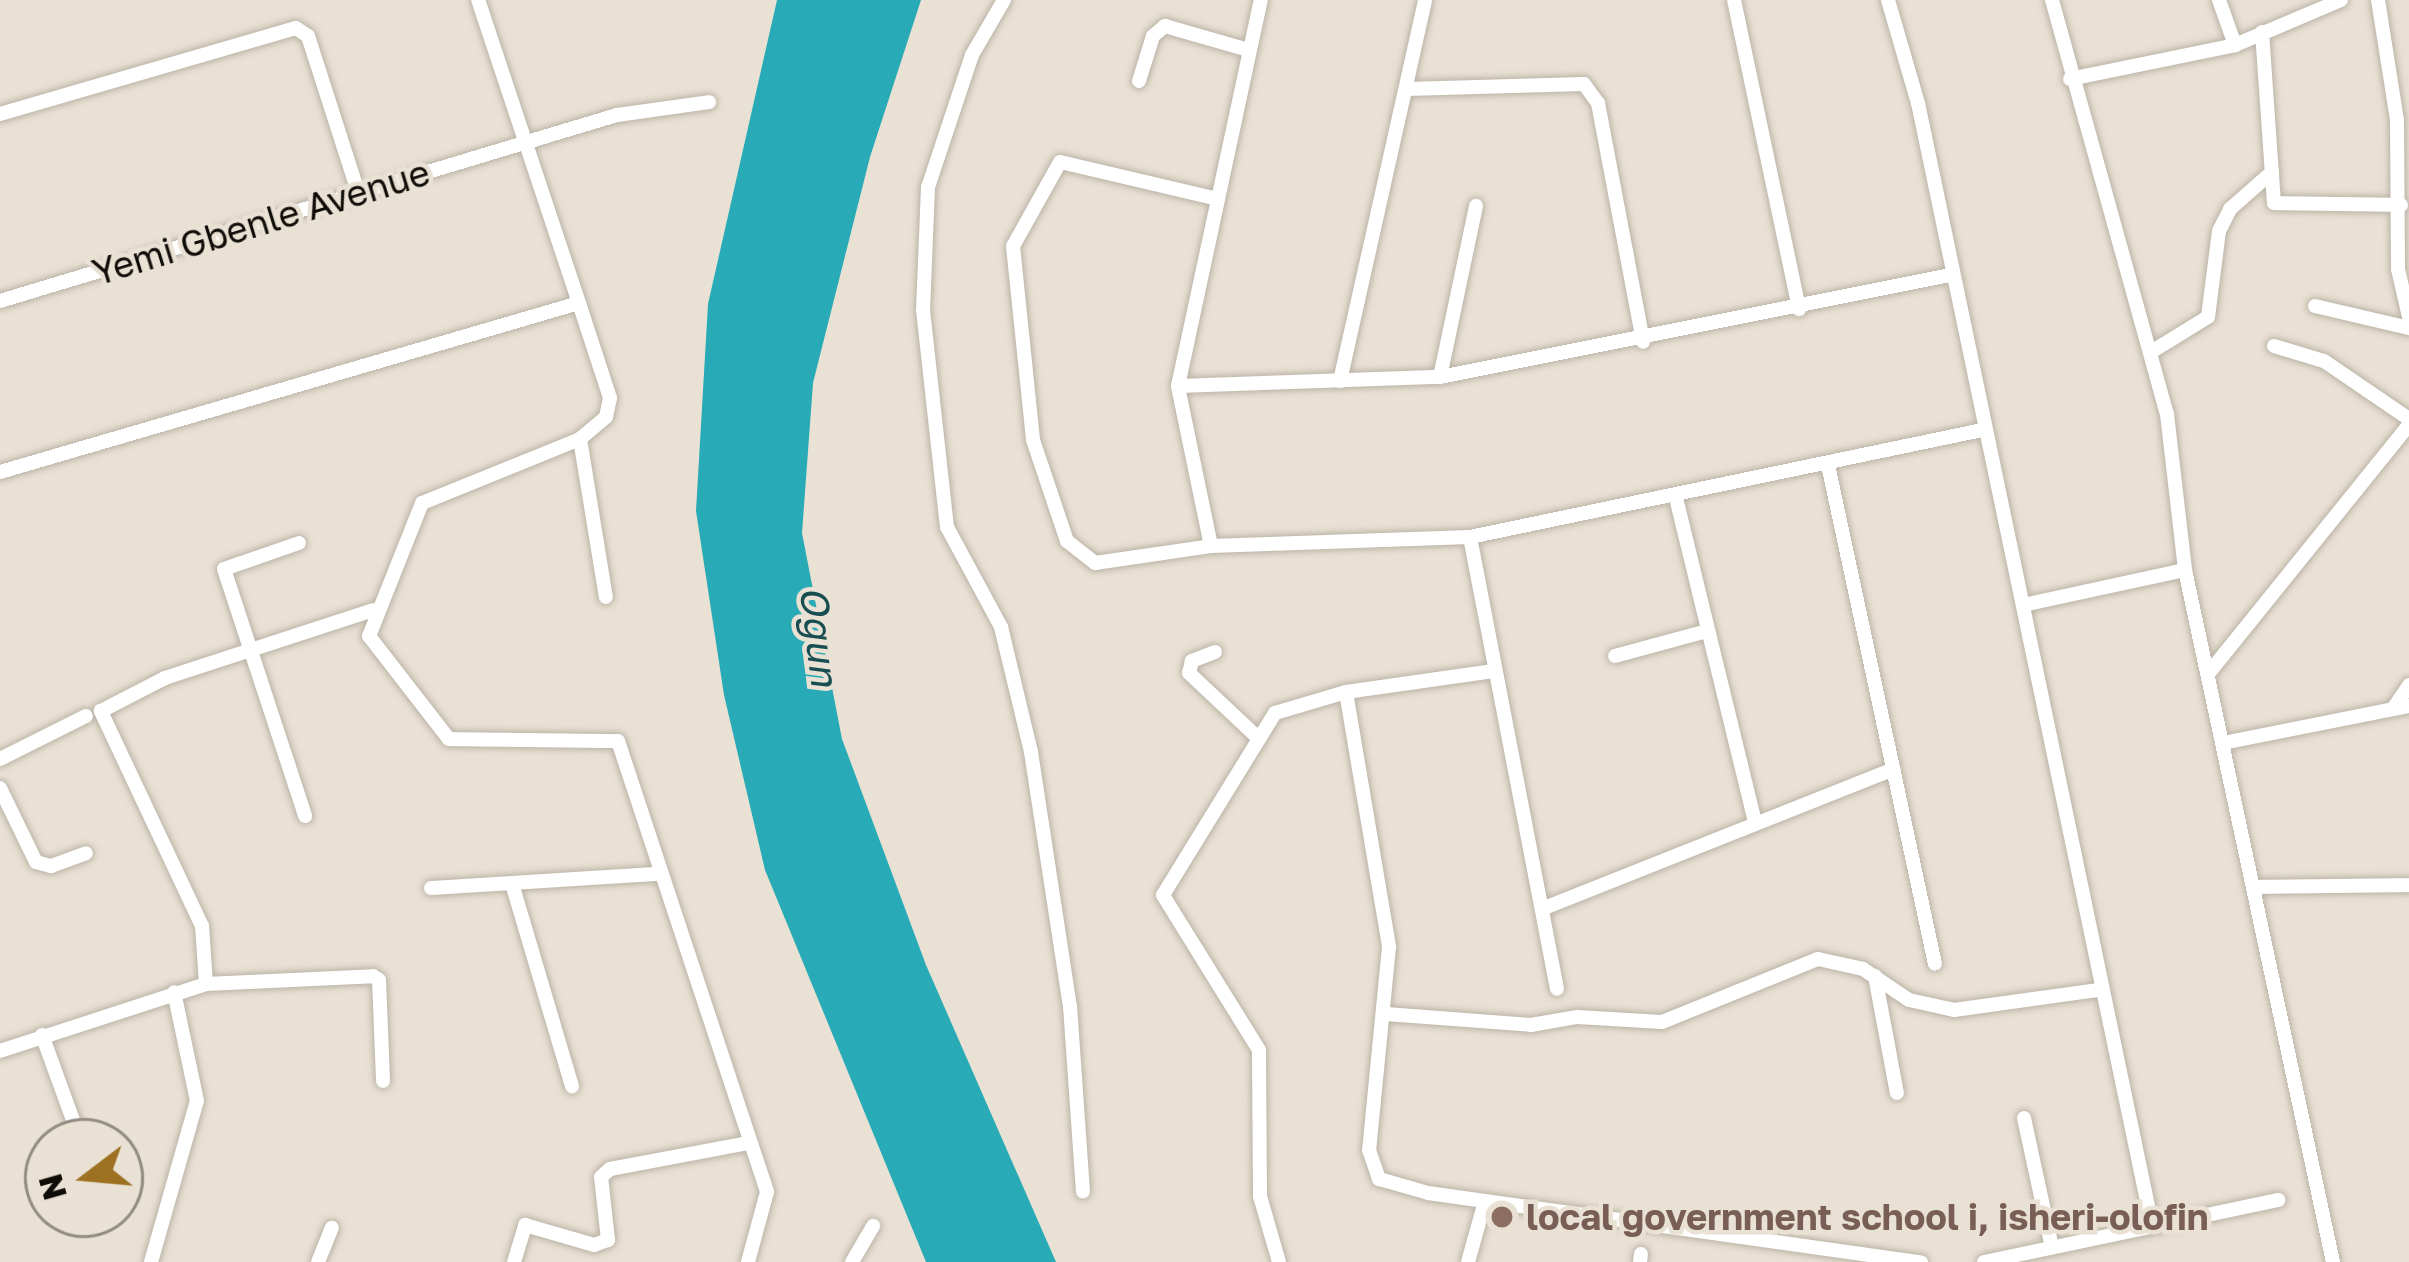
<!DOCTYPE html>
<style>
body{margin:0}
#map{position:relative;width:2409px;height:1262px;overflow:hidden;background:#e9e1d4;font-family:"Golos Text",sans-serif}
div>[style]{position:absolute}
.water>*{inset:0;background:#28abb6}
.roads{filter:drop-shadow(0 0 3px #bcb4a7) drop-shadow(0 0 3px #bcb4a7)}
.minor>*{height:14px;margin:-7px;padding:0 7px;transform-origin:7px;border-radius:7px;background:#fff}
.dots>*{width:33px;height:33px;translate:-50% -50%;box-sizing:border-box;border:6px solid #e9e1d4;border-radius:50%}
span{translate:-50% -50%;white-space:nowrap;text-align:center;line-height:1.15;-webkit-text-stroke:9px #e9e1d4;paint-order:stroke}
.street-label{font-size:36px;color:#100d09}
.education-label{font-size:36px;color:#785e54;font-weight:700}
.left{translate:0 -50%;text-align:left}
.water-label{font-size:39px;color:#184d52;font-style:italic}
.north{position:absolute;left:24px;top:1118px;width:120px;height:120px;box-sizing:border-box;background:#e9e1d4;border:3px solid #928c83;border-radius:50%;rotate:254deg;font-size:33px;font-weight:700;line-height:48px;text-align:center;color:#100d09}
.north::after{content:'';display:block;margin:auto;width:42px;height:54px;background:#9e7021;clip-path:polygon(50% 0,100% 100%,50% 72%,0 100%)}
</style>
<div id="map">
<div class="water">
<div style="clip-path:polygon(777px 0,921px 0,870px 157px,813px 383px,802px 533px,842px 739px,926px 965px,1056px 1262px,926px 1262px,765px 870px,724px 695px,696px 511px,708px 304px)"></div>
</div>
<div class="roads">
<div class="minor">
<div style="left:1004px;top:0;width:64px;rotate:120.2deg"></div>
<div style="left:972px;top:55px;width:139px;rotate:108.4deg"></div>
<div style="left:928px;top:187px;width:123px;rotate:92.3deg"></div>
<div style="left:923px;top:310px;width:218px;rotate:83.7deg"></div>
<div style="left:947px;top:527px;width:114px;rotate:61.6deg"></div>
<div style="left:1001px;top:627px;width:129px;rotate:76.5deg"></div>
<div style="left:1031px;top:752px;width:257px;rotate:81.3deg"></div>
<div style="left:1070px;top:1006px;width:186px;rotate:86deg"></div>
<div style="left:1734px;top:0;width:316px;rotate:78.1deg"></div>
<div style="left:1888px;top:0;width:107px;rotate:73.8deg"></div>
<div style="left:1918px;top:103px;width:1146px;rotate:78.22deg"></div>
<div style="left:2052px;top:0;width:430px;rotate:74.5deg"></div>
<div style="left:2167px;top:414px;width:157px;rotate:83.4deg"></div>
<div style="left:2185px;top:570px;width:708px;rotate:77.93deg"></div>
<div style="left:2219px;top:0;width:48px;rotate:70.4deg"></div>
<div style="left:2378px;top:0;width:121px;rotate:81deg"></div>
<div style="left:2397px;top:120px;width:149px;rotate:89.6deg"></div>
<div style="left:2398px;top:269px;width:49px;rotate:77.1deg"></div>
<div style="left:2262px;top:32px;width:171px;rotate:86deg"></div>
<div style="left:2274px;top:203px;width:127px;rotate:0.9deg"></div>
<div style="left:2070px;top:79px;width:168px;rotate:-11.6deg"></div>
<div style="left:2235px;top:45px;width:115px;rotate:-23deg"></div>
<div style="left:1139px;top:81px;width:47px;rotate:-72.7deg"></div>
<div style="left:1153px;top:36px;width:16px;rotate:-40deg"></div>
<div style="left:1165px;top:26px;width:86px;rotate:16.1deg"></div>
<div style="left:1406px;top:89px;width:178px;rotate:-1.6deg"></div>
<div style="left:1584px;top:84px;width:24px;rotate:54deg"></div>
<div style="left:1598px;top:103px;width:243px;rotate:79.3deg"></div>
<div style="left:0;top:114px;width:308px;rotate:-16.2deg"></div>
<div style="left:296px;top:28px;width:14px;rotate:34deg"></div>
<div style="left:308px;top:36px;width:164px;rotate:72.2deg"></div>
<div style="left:1218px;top:199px;width:162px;rotate:-166.8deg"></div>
<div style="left:1060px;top:162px;width:96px;rotate:119.2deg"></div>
<div style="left:1013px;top:246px;width:195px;rotate:84.1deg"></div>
<div style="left:1033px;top:440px;width:107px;rotate:71.4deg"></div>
<div style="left:1067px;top:541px;width:36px;rotate:38deg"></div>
<div style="left:1095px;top:563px;width:117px;rotate:-8.3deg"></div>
<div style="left:1211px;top:546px;width:259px;rotate:-2deg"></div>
<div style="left:1470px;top:537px;width:523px;rotate:-11.8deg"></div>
<div style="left:0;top:301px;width:644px;rotate:-16.78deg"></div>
<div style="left:617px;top:115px;width:93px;rotate:-8deg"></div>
<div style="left:579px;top:303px;width:100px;rotate:71.9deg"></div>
<div style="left:610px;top:398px;width:19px;rotate:102deg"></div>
<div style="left:606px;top:417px;width:34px;rotate:140deg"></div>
<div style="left:580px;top:439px;width:170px;rotate:157.9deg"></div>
<div style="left:422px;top:503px;width:143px;rotate:111.7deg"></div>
<div style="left:369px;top:636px;width:130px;rotate:52.2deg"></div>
<div style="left:449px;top:739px;width:169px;rotate:0.7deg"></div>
<div style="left:618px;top:741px;width:475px;rotate:71.7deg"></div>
<div style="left:767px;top:1192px;width:73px;rotate:105.2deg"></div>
<div style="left:2315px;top:306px;width:97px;rotate:13.2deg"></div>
<div style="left:2274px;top:346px;width:52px;rotate:16.7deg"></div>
<div style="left:2324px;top:361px;width:103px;rotate:34.3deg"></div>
<div style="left:2151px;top:352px;width:67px;rotate:-31.6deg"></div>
<div style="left:2208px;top:317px;width:87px;rotate:-82.7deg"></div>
<div style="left:2219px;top:231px;width:25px;rotate:-63deg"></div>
<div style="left:2230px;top:209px;width:56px;rotate:-41.4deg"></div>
<div style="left:1440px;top:377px;width:175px;rotate:-78.1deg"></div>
<div style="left:1340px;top:381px;width:390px;rotate:-77.4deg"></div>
<div style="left:1178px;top:386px;width:262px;rotate:-2deg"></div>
<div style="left:1440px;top:377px;width:520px;rotate:-11.31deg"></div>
<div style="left:580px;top:439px;width:160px;rotate:80.7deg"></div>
<div style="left:1828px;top:465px;width:510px;rotate:77.9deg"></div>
<div style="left:0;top:472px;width:603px;rotate:-16.27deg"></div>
<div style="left:579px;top:303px;width:319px;rotate:-108.4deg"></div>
<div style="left:1676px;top:498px;width:334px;rotate:76.3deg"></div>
<div style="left:1470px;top:537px;width:460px;rotate:79.1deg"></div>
<div style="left:299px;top:543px;width:79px;rotate:160.9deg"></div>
<div style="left:224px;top:569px;width:260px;rotate:71.8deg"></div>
<div style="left:1211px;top:546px;width:163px;rotate:-101.7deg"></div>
<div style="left:1178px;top:386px;width:395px;rotate:-77.9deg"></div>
<div style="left:2023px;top:605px;width:166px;rotate:-12.2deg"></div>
<div style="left:1215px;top:652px;width:25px;rotate:159deg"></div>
<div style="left:1192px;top:661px;width:12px;rotate:104deg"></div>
<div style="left:1189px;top:673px;width:91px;rotate:43.2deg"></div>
<div style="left:1615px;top:656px;width:95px;rotate:-15.2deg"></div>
<div style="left:2208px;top:674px;width:320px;rotate:-51.1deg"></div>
<div style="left:1346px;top:692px;width:259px;rotate:80.4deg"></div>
<div style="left:1389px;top:947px;width:204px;rotate:95.6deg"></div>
<div style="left:1369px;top:1150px;width:31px;rotate:71deg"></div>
<div style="left:1379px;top:1179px;width:51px;rotate:15.9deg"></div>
<div style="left:1428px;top:1193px;width:498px;rotate:8deg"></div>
<div style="left:2393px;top:709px;width:29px;rotate:-56deg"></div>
<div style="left:2223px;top:743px;width:190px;rotate:-11.3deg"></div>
<div style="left:0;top:759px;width:96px;rotate:-26.6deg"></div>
<div style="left:0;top:788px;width:82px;rotate:64.1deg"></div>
<div style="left:36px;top:862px;width:16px;rotate:15deg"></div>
<div style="left:51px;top:866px;width:37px;rotate:-20deg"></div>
<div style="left:513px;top:887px;width:208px;rotate:73.5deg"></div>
<div style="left:2255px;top:887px;width:154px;rotate:-0.7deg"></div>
<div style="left:431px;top:888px;width:225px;rotate:-3.6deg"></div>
<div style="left:1547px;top:907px;width:373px;rotate:-21.7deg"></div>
<div style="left:1875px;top:976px;width:119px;rotate:79.4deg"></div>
<div style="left:206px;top:984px;width:58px;rotate:-93.9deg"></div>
<div style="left:202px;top:926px;width:238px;rotate:-115.2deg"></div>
<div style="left:101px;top:711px;width:72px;rotate:-27.3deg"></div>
<div style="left:165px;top:678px;width:219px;rotate:-18.1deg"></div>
<div style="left:1386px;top:1014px;width:145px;rotate:4.3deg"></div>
<div style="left:1531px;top:1025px;width:47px;rotate:-9.9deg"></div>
<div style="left:1577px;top:1017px;width:85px;rotate:3.4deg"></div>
<div style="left:1662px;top:1022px;width:168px;rotate:-22deg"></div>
<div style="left:1818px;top:959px;width:46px;rotate:12.5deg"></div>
<div style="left:1863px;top:969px;width:55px;rotate:34deg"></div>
<div style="left:1909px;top:1000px;width:46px;rotate:12.5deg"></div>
<div style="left:1954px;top:1010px;width:146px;rotate:-7.9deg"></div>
<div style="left:42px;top:1035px;width:114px;rotate:70deg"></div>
<div style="left:0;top:1051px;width:217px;rotate:-18deg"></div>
<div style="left:206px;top:984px;width:167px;rotate:-2.7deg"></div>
<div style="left:373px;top:976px;width:7px;rotate:34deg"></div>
<div style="left:379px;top:980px;width:101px;rotate:87.7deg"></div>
<div style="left:2024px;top:1118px;width:132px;rotate:77.8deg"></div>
<div style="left:151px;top:1262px;width:167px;rotate:-74.1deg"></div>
<div style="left:197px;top:1101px;width:111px;rotate:-101.9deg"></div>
<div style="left:318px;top:1262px;width:37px;rotate:-68deg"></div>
<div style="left:514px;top:1262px;width:39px;rotate:-73deg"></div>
<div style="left:525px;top:1225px;width:72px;rotate:16.2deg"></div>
<div style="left:594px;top:1245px;width:15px;rotate:-20deg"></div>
<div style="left:608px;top:1240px;width:63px;rotate:-96.3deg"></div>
<div style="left:601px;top:1177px;width:12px;rotate:-42deg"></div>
<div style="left:610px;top:1169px;width:140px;rotate:-10.7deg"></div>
<div style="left:852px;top:1262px;width:42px;rotate:-59.7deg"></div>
<div style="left:1279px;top:1262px;width:69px;rotate:-106.1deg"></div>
<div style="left:1260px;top:1196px;width:146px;rotate:-90.4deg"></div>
<div style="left:1259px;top:1050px;width:182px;rotate:-121.8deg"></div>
<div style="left:1163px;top:895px;width:214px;rotate:-58.4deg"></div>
<div style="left:1275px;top:713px;width:74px;rotate:-16.5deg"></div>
<div style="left:1346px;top:692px;width:149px;rotate:-8.1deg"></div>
<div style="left:1468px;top:1262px;width:63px;rotate:-74.4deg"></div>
<div style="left:1640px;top:1262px;width:8px;rotate:-83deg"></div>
<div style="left:1984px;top:1262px;width:301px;rotate:-11.9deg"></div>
</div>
</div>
<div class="dots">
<div style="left:1502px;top:1217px;background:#8d6e63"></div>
</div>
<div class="street-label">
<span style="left:261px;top:222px;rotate:-17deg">Yemi Gbenle Avenue</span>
</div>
<div class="education-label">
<span class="left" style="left:1526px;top:1217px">local government school i, isheri-olofin</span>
</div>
<div class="water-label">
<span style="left:819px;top:636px;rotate:83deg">Ogun</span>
</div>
<div class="north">N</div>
</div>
